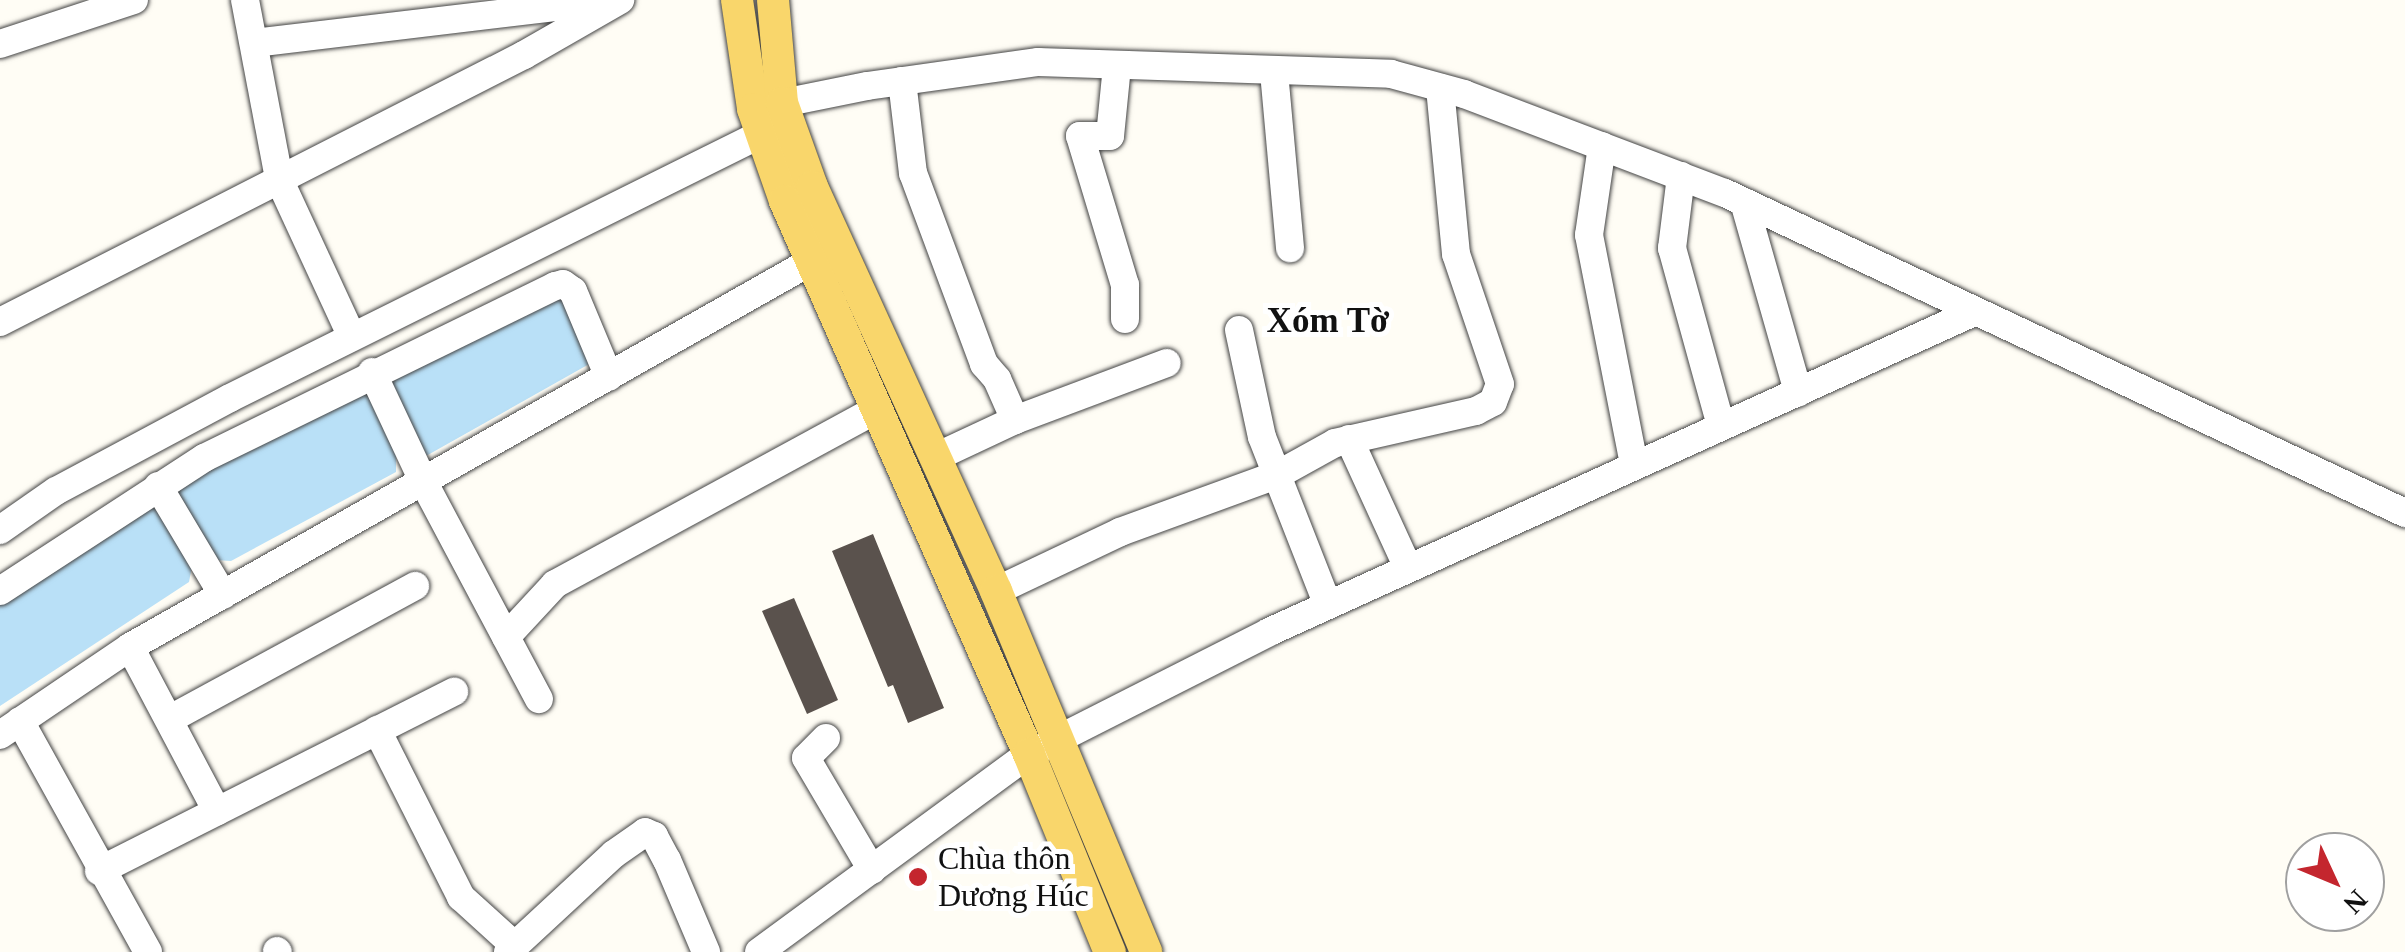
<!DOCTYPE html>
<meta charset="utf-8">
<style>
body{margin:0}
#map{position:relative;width:2405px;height:952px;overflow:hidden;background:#fffdf5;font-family:Georgia,serif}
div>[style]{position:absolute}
.water>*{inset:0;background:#b9e0f7}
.building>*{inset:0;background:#5a524d}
.roads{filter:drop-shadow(0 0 2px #444) drop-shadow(0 0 2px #444)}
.minor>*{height:28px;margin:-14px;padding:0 14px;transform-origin:14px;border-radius:14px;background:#fff}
.major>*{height:32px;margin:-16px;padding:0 16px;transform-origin:16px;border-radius:16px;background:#f9d66b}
.dots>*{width:28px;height:28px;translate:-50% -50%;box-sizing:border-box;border:5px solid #fff;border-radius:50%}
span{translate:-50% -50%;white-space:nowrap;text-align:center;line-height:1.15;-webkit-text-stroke:10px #fff;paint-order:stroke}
.poi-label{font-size:32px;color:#111}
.left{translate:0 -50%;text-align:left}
.neighbourhood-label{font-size:35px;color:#111;font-weight:700}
.north{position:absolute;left:2285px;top:832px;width:100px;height:100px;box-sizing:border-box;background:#fff;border:2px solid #a0a0a0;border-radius:50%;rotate:134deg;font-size:28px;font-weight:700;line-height:40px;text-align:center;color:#111}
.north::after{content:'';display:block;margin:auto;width:35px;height:45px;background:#c4262e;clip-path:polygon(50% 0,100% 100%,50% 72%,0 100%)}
</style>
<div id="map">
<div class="water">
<div style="clip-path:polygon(558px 291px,591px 363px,426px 456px,389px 383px,389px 372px)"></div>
<div style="clip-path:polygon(364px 386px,396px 453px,396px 472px,231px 561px,215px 560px,177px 495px,177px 485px)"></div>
<div style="clip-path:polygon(155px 501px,192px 566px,189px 582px,0 706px,0 597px)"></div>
</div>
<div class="building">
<div style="clip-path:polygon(873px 534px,944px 708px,908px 723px,893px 685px,888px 687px,832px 551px)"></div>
<div style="clip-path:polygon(794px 598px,838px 700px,807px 714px,762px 611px)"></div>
</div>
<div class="roads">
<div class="minor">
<div style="left:245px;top:0;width:182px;rotate:79.2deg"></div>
<div style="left:279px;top:179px;width:172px;rotate:65.2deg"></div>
<div style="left:254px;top:43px;width:356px;rotate:-6.8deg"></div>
<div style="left:0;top:44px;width:141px;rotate:-18.2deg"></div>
<div style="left:1117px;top:66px;width:70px;rotate:95.7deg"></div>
<div style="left:1110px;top:136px;width:30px;rotate:180deg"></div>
<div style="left:1080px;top:136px;width:156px;rotate:73.2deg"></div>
<div style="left:1125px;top:285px;width:34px;rotate:90deg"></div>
<div style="left:1274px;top:72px;width:177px;rotate:84.8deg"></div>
<div style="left:902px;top:81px;width:93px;rotate:83.2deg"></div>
<div style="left:913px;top:173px;width:204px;rotate:69.6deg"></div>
<div style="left:984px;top:364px;width:20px;rotate:49deg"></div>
<div style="left:997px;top:379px;width:45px;rotate:66.3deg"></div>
<div style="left:763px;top:107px;width:106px;rotate:-11.4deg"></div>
<div style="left:867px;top:86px;width:173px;rotate:-8deg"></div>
<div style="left:1038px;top:62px;width:353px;rotate:1.9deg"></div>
<div style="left:1391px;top:74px;width:76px;rotate:15.3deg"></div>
<div style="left:1464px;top:94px;width:279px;rotate:20.8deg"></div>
<div style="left:1725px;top:193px;width:752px;rotate:25.2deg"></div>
<div style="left:1602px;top:146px;width:90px;rotate:98.3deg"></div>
<div style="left:1589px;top:235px;width:234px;rotate:78.9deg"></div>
<div style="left:1681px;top:176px;width:73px;rotate:97.1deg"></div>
<div style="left:1672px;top:248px;width:185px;rotate:74.6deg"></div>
<div style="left:1744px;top:202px;width:198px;rotate:74.1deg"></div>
<div style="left:0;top:322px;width:588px;rotate:-27deg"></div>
<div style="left:524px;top:55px;width:111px;rotate:-29.8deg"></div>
<div style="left:1239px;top:330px;width:109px;rotate:77.9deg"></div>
<div style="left:1262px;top:437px;width:180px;rotate:68.6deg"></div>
<div style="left:372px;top:372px;width:120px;rotate:64.9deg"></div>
<div style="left:423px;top:481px;width:247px;rotate:62deg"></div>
<div style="left:1349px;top:439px;width:142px;rotate:65.4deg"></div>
<div style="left:936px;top:457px;width:87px;rotate:-25.1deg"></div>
<div style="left:1015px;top:420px;width:162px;rotate:-20.6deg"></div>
<div style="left:158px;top:486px;width:127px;rotate:59.2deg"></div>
<div style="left:0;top:530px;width:68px;rotate:-34.9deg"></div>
<div style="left:56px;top:491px;width:197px;rotate:-28.1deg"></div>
<div style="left:230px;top:398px;width:591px;rotate:-26.43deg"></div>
<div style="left:0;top:591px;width:244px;rotate:-33.1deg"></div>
<div style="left:204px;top:458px;width:391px;rotate:-26.1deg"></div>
<div style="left:555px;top:286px;width:8px;rotate:-14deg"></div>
<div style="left:563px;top:284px;width:12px;rotate:35deg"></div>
<div style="left:573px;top:291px;width:93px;rotate:67.3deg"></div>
<div style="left:996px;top:591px;width:137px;rotate:-25.4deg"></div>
<div style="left:1120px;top:532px;width:169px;rotate:-20deg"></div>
<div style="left:1279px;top:474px;width:64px;rotate:-29deg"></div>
<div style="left:1335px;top:443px;width:145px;rotate:-12.8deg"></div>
<div style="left:1476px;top:411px;width:19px;rotate:-28deg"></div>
<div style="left:1493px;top:402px;width:19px;rotate:-69deg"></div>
<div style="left:1500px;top:384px;width:137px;rotate:-108.7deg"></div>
<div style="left:1456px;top:254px;width:167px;rotate:-95.5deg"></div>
<div style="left:506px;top:637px;width:72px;rotate:-47.2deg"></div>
<div style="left:555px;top:584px;width:365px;rotate:-28.5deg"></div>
<div style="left:130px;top:647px;width:186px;rotate:62.1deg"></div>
<div style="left:170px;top:719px;width:279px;rotate:-28.5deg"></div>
<div style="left:20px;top:721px;width:264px;rotate:61deg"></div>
<div style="left:377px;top:730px;width:187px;rotate:63.3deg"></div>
<div style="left:461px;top:897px;width:72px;rotate:42.2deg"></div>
<div style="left:0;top:735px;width:157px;rotate:-34.1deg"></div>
<div style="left:130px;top:647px;width:781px;rotate:-29.52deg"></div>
<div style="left:826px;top:738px;width:28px;rotate:135deg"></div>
<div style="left:806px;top:758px;width:130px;rotate:59.5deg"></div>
<div style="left:99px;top:871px;width:398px;rotate:-26.8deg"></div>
<div style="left:277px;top:951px;width:1px;rotate:45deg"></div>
<div style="left:508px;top:952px;width:144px;rotate:-42.8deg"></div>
<div style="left:614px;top:854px;width:38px;rotate:-35deg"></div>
<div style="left:645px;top:832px;width:10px;rotate:24deg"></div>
<div style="left:654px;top:836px;width:27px;rotate:62deg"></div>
<div style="left:667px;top:860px;width:100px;rotate:67deg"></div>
<div style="left:759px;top:952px;width:335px;rotate:-36.3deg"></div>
<div style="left:1029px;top:754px;width:269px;rotate:-26.9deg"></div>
<div style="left:1269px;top:632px;width:772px;rotate:-24.41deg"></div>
</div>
<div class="major">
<div style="left:737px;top:0;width:110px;rotate:81.6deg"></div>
<div style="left:753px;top:109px;width:97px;rotate:70.8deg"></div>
<div style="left:785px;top:201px;width:604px;rotate:66.19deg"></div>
<div style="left:1029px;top:754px;width:214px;rotate:67.8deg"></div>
<div style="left:773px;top:0;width:103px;rotate:85deg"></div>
<div style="left:782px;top:103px;width:89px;rotate:70.3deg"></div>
<div style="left:812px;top:187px;width:444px;rotate:65.5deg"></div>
<div style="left:996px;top:591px;width:391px;rotate:67.4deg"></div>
</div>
</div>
<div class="dots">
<div style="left:918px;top:877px;background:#c4262e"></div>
</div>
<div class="poi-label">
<span class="left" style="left:938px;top:877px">Chùa thôn<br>Dương Húc</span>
</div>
<div class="neighbourhood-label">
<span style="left:1328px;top:321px">Xóm Tờ</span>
</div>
<div class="north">N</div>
</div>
